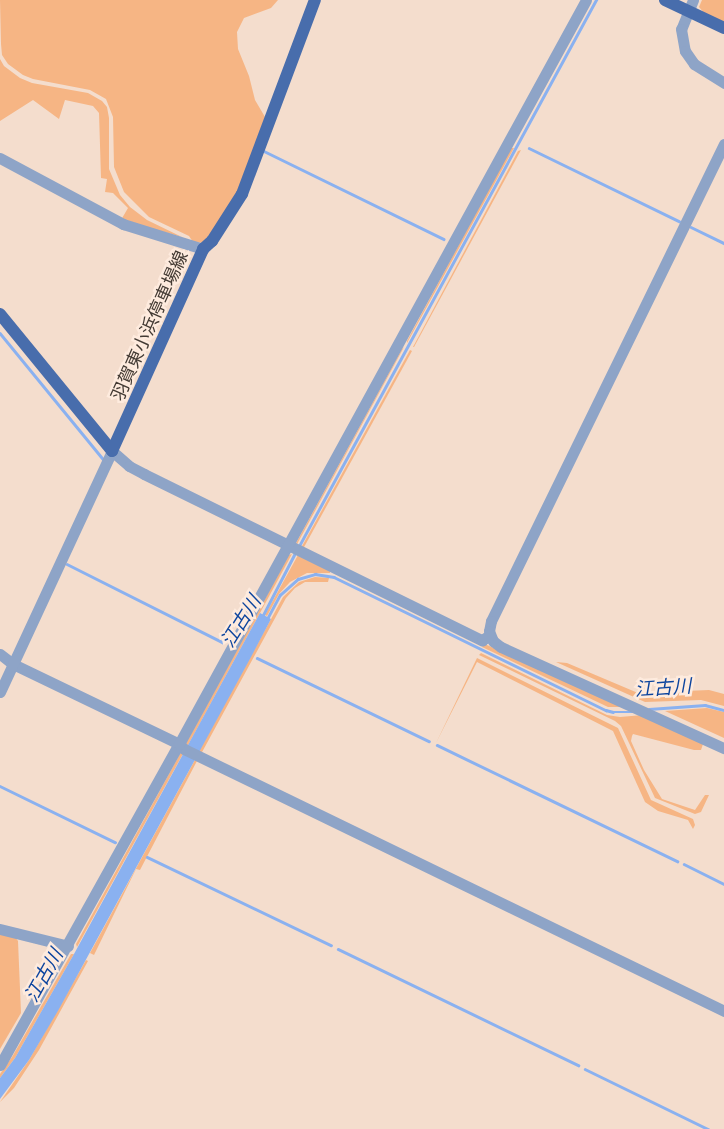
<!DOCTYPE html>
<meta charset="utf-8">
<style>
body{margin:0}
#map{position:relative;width:724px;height:1129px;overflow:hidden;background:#f4ddcd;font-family:"Varela Round","Noto Sans JP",sans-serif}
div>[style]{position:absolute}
.green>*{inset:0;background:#f6b584}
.water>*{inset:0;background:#8ab1f0}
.stream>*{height:2.5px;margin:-1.25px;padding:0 1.25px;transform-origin:1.25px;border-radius:1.25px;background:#8ab1f0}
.minor>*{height:11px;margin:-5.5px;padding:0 5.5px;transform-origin:5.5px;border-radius:5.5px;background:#8ea4c7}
.major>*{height:12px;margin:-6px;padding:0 6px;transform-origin:6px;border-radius:6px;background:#486dac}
span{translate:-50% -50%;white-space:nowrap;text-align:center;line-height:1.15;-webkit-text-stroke:5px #feebde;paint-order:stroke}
.street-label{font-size:18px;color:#433a33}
.water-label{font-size:19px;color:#0c449e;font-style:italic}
</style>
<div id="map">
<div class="green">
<div style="clip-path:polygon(0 0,278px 0,271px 8px,244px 18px,237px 32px,238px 49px,249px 76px,255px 100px,265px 117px,240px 193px,204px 243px,193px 242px,189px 236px,149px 217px,124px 192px,114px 167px,113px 117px,106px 99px,90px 90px,33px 79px,23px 75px,8px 64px,2px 55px,1px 44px)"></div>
<div style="clip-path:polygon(702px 0,724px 0,724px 23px,705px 14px,699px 7px)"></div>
<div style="clip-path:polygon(0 59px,4px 66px,20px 78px,32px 83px,88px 93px,102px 101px,107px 107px,109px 118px,109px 169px,120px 195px,130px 207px,147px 220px,182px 237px,121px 220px,128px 208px,113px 193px,105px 192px,107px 179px,101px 178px,99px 113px,93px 106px,65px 100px,59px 119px,33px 100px,0 121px)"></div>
<div style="clip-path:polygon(511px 148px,514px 148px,407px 343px,407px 341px)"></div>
<div style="clip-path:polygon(521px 150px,414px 347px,413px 347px,518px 151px)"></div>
<div style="clip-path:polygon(404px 347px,296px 546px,295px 545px,402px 349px)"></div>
<div style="clip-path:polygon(410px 350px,412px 351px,303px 549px,301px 548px)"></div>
<div style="clip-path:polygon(292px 554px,260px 613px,187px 747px,185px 745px,289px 555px)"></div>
<div style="clip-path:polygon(298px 555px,330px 570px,330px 573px,307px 573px,290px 582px,279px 594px,267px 616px,265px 615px)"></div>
<div style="clip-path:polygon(315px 577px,329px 578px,328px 582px,305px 582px,295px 588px,286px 598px,201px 754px,198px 753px,283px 597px,299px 582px)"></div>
<div style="clip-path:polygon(483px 645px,487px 645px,625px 707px,608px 707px,482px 647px)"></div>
<div style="clip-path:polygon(481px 653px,607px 715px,620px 717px,643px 715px,703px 744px,701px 750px,694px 750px,633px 734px,632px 736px,631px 741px,644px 770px,662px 799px,695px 810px,705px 795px,709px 795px,701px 812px,695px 814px,655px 798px,621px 726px,615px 721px,479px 655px)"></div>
<div style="clip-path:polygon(477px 658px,618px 728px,651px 800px,693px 819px,695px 825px,693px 829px,688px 820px,658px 811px,645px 802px,613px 731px,477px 662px,436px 743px)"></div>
<div style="clip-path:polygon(556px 662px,567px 663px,638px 693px,709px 690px,724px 694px,724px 706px,701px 700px,645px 702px)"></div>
<div style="clip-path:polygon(707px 708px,724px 712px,724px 738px,665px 711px)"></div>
<div style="clip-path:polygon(181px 752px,184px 752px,77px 947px,76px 944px)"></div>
<div style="clip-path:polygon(196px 758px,198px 759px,140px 870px,136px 869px,94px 955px,90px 953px)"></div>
<div style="clip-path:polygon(0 933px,15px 937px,18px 941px,21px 1013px,0 1049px)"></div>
<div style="clip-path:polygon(71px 954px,74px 954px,15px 1058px,0 1078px,0 1074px,12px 1057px)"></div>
<div style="clip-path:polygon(86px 960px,88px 961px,39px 1050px,14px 1088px,0 1102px,29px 1060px)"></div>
</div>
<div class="water">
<div style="clip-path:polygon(260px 613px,271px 619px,251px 657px,59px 1009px,29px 1060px,0 1099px,0 1078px,15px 1058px,74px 954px)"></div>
</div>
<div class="stream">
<div style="left:529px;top:148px;width:167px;rotate:26deg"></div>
<div style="left:264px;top:151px;width:200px;rotate:26.1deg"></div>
<div style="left:691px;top:227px;width:37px;rotate:26deg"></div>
<div style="left:0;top:333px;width:163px;rotate:50.7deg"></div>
<div style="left:299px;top:546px;width:622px;rotate:-61.46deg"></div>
<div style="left:67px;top:564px;width:174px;rotate:26.7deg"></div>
<div style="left:262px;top:617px;width:72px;rotate:-62.7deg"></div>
<div style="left:267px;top:619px;width:27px;rotate:-62deg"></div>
<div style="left:280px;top:595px;width:24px;rotate:-42deg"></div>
<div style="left:298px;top:579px;width:18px;rotate:-16deg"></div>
<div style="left:315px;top:574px;width:19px;rotate:9deg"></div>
<div style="left:334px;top:577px;width:303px;rotate:26.1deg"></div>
<div style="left:606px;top:710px;width:7px;rotate:16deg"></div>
<div style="left:613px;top:712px;width:21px"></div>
<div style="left:257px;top:658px;width:191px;rotate:25.8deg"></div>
<div style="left:649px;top:709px;width:56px;rotate:-4.1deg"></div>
<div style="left:705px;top:705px;width:20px;rotate:15deg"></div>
<div style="left:437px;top:745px;width:267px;rotate:25.8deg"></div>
<div style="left:0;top:786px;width:128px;rotate:26deg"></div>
<div style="left:147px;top:857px;width:204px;rotate:25.6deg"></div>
<div style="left:684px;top:864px;width:45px;rotate:26.6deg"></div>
<div style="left:338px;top:949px;width:267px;rotate:25.8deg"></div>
<div style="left:585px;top:1069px;width:137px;rotate:26deg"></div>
</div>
<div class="minor">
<div style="left:693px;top:0;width:31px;rotate:112deg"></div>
<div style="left:681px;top:29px;width:22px;rotate:80deg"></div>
<div style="left:685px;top:51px;width:16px;rotate:55deg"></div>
<div style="left:694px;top:64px;width:36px;rotate:32deg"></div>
<div style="left:724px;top:144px;width:531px;rotate:116.03deg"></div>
<div style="left:491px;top:621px;width:10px;rotate:101deg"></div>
<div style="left:489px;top:631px;width:11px;rotate:68deg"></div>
<div style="left:493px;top:641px;width:10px;rotate:37deg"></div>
<div style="left:501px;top:647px;width:245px;rotate:24.4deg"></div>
<div style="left:0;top:158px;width:140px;rotate:28.2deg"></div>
<div style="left:123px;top:224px;width:84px;rotate:17.4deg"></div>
<div style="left:0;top:654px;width:16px;rotate:38deg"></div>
<div style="left:13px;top:664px;width:184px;rotate:25.7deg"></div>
<div style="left:179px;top:744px;width:7px;rotate:45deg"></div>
<div style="left:184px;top:749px;width:600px;rotate:25.88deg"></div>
<div style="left:0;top:692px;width:266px;rotate:-65.1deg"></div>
<div style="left:112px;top:451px;width:23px;rotate:41deg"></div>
<div style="left:129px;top:466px;width:17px;rotate:28deg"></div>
<div style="left:144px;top:474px;width:377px;rotate:26.2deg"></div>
<div style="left:482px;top:640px;width:9px;rotate:-32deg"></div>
<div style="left:0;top:929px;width:70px;rotate:14deg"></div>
<div style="left:0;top:1065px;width:368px;rotate:-60.9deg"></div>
<div style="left:179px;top:744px;width:848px;rotate:-61.32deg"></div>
</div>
<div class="major">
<div style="left:665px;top:0;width:65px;rotate:25.4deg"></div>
<div style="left:0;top:314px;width:177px;rotate:50.7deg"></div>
<div style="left:112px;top:451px;width:222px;rotate:-65.7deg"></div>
<div style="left:203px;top:249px;width:12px;rotate:-42deg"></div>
<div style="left:212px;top:241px;width:56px;rotate:-57.4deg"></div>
<div style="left:242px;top:194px;width:207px;rotate:-69.4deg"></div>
</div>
<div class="street-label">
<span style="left:150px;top:326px;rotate:-66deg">羽賀東小浜停車場線</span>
</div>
<div class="water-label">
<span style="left:242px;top:622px;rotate:-58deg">江古川</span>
<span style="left:663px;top:689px;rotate:-4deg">江古川</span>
<span style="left:45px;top:976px;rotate:-61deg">江古川</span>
</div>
</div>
